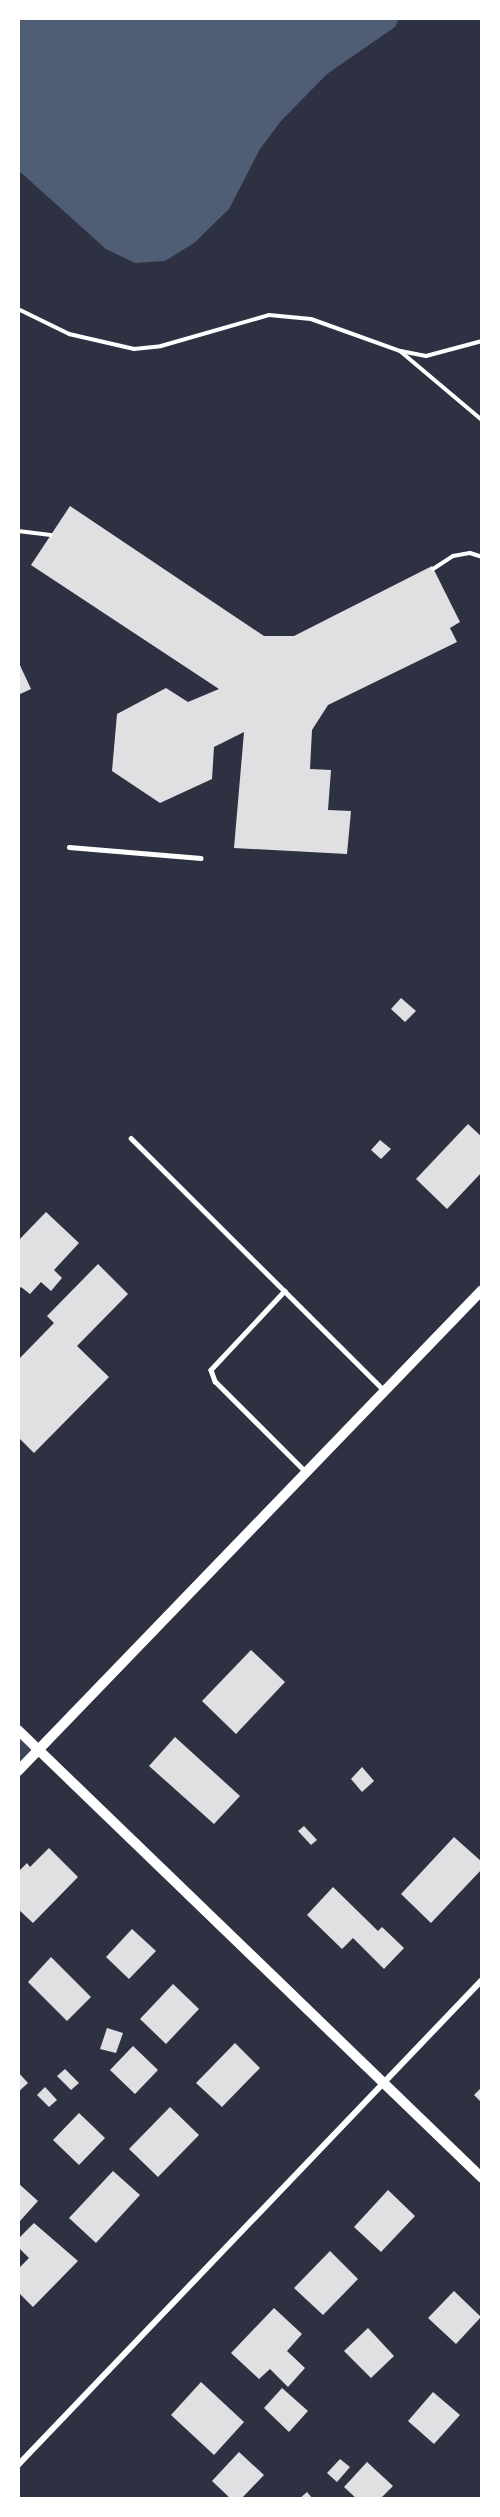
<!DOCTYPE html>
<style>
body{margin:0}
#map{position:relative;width:500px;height:2517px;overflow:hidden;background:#2d3142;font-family:Manrope,sans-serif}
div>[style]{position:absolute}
.green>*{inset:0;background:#3c4559}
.water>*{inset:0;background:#4f5d75}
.building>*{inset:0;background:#e0e0e3}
.path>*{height:4px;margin:-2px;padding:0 2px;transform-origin:2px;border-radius:2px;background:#fff}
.service>*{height:4.5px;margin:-2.25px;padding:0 2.25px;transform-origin:2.25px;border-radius:2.25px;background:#fff}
.minor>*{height:6px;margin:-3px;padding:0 3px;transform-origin:3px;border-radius:3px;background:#fff}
.tertiary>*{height:10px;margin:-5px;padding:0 5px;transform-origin:5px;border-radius:5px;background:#fff}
span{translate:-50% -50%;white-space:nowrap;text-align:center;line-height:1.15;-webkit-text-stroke:4.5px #fff;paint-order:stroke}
.frame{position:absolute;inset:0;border:20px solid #fff;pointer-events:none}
</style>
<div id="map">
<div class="green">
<div style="clip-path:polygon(18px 1730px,38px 1750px,18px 1771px)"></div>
</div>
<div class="water">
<div style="clip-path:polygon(18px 18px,399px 18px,395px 27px,327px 74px,281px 121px,260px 149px,229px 209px,194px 243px,165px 261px,135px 263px,106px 249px,18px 170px)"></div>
</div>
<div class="building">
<div style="clip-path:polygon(70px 506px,264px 636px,294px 636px,432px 566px,460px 622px,450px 628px,457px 642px,328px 705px,312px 730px,310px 769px,331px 770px,328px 810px,351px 811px,347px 854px,234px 848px,244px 732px,214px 747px,212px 779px,160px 803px,112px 771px,117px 714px,166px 688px,188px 702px,219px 689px,31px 565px)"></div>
<div style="clip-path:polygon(18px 661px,31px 689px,18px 695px)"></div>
<div style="clip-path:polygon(401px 998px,416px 1011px,405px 1022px,391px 1009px)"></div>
<div style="clip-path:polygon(468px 1124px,482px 1137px,482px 1172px,447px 1209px,416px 1179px)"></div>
<div style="clip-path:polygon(380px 1140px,391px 1149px,381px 1159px,371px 1150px)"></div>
<div style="clip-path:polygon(46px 1212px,79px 1243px,54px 1270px,62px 1278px,51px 1291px,41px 1282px,30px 1294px,21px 1287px,18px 1290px,18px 1241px)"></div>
<div style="clip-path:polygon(98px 1264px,128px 1294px,77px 1346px,109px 1377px,34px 1453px,18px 1437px,18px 1360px,54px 1323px,47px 1316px)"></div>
<div style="clip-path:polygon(251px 1650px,285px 1682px,236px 1734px,202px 1701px)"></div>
<div style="clip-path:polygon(175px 1737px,240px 1796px,214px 1824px,149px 1766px)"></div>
<div style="clip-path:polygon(362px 1767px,374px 1781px,362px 1792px,351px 1779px)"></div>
<div style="clip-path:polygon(304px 1826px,317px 1840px,311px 1845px,298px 1831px)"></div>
<div style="clip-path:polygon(454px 1837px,482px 1862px,482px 1869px,431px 1923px,401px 1894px)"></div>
<div style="clip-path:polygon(49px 1848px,78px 1877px,33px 1923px,18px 1909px,18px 1872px,27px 1863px,30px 1867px)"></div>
<div style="clip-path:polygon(333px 1887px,378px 1931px,382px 1927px,404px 1948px,384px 1969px,353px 1938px,342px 1949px,307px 1915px)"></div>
<div style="clip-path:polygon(132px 1929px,156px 1951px,129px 1979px,106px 1957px)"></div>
<div style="clip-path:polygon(51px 1957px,91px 1997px,67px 2021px,28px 1982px)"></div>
<div style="clip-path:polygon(173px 1984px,199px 2009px,166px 2044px,140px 2019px)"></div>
<div style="clip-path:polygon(107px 2028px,123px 2033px,116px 2053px,100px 2049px)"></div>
<div style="clip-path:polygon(235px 2043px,260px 2068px,222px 2107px,196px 2083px)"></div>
<div style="clip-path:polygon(133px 2046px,158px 2070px,135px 2094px,110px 2070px)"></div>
<div style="clip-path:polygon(65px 2069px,79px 2083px,71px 2090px,57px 2076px)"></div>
<div style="clip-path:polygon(18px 2072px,28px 2083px,18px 2092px)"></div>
<div style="clip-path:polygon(45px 2087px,57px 2100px,49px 2107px,37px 2095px)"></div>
<div style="clip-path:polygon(482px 2087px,482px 2103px,474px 2095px)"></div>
<div style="clip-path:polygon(170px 2107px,199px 2135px,158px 2177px,129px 2149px)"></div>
<div style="clip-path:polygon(79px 2113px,105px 2138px,79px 2165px,53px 2140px)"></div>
<div style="clip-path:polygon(113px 2171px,140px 2195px,96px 2243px,69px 2218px)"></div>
<div style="clip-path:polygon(18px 2183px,38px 2201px,20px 2221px,18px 2219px)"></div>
<div style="clip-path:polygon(388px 2190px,415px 2216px,381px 2252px,354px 2227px)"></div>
<div style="clip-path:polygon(34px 2223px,78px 2261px,33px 2307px,18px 2292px,18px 2269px,29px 2258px,18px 2247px,18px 2239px)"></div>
<div style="clip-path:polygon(330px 2251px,358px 2279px,323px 2315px,294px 2288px)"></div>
<div style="clip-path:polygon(454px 2291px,481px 2317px,456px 2344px,428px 2318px)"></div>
<div style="clip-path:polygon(274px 2308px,302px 2334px,287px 2351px,305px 2368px,288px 2387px,270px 2369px,259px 2379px,231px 2353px)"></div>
<div style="clip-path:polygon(368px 2328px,394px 2356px,371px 2378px,344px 2351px)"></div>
<div style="clip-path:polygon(201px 2382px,244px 2422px,214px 2455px,171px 2415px)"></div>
<div style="clip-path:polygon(282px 2388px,308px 2411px,289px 2432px,264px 2408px)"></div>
<div style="clip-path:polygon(433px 2392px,460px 2415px,434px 2444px,408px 2421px)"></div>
<div style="clip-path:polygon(239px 2452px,264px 2475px,241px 2499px,231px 2499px,212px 2481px)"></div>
<div style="clip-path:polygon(340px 2459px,350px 2467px,337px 2482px,327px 2473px)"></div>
<div style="clip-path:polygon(367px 2462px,393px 2486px,380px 2499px,357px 2499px,344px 2487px)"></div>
<div style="clip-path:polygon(307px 2492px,313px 2499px,299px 2499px)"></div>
</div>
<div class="path">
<div style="left:18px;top:309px;width:57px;rotate:26.1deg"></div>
<div style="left:69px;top:334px;width:67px;rotate:13deg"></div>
<div style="left:134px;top:349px;width:27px;rotate:-6deg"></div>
<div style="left:161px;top:346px;width:112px;rotate:-16deg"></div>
<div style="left:269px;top:315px;width:42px;rotate:5.4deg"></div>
<div style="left:311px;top:319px;width:95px;rotate:19.8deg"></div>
<div style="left:482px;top:341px;width:58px;rotate:165deg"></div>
<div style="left:426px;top:356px;width:26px;rotate:-169deg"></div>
<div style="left:400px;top:351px;width:107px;rotate:40.1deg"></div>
<div style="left:18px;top:531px;width:33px;rotate:7deg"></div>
<div style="left:433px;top:569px;width:24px;rotate:-33deg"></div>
<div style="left:453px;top:556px;width:17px;rotate:-10deg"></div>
<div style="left:470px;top:553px;width:13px;rotate:18deg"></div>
</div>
<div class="service">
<div style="left:69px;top:847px;width:132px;rotate:4.8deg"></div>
<div style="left:131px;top:1138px;width:359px;rotate:44.9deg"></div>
<div style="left:285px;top:1291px;width:108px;rotate:133.1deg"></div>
<div style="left:211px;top:1370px;width:12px;rotate:70deg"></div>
<div style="left:215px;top:1381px;width:129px;rotate:45deg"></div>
</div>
<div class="minor">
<div style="left:18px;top:2465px;width:671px;rotate:-46.27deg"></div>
</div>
<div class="tertiary">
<div style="left:18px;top:1730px;width:645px;rotate:43.99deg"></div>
<div style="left:18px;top:1771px;width:668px;rotate:-46.03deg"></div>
</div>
<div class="frame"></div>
</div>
